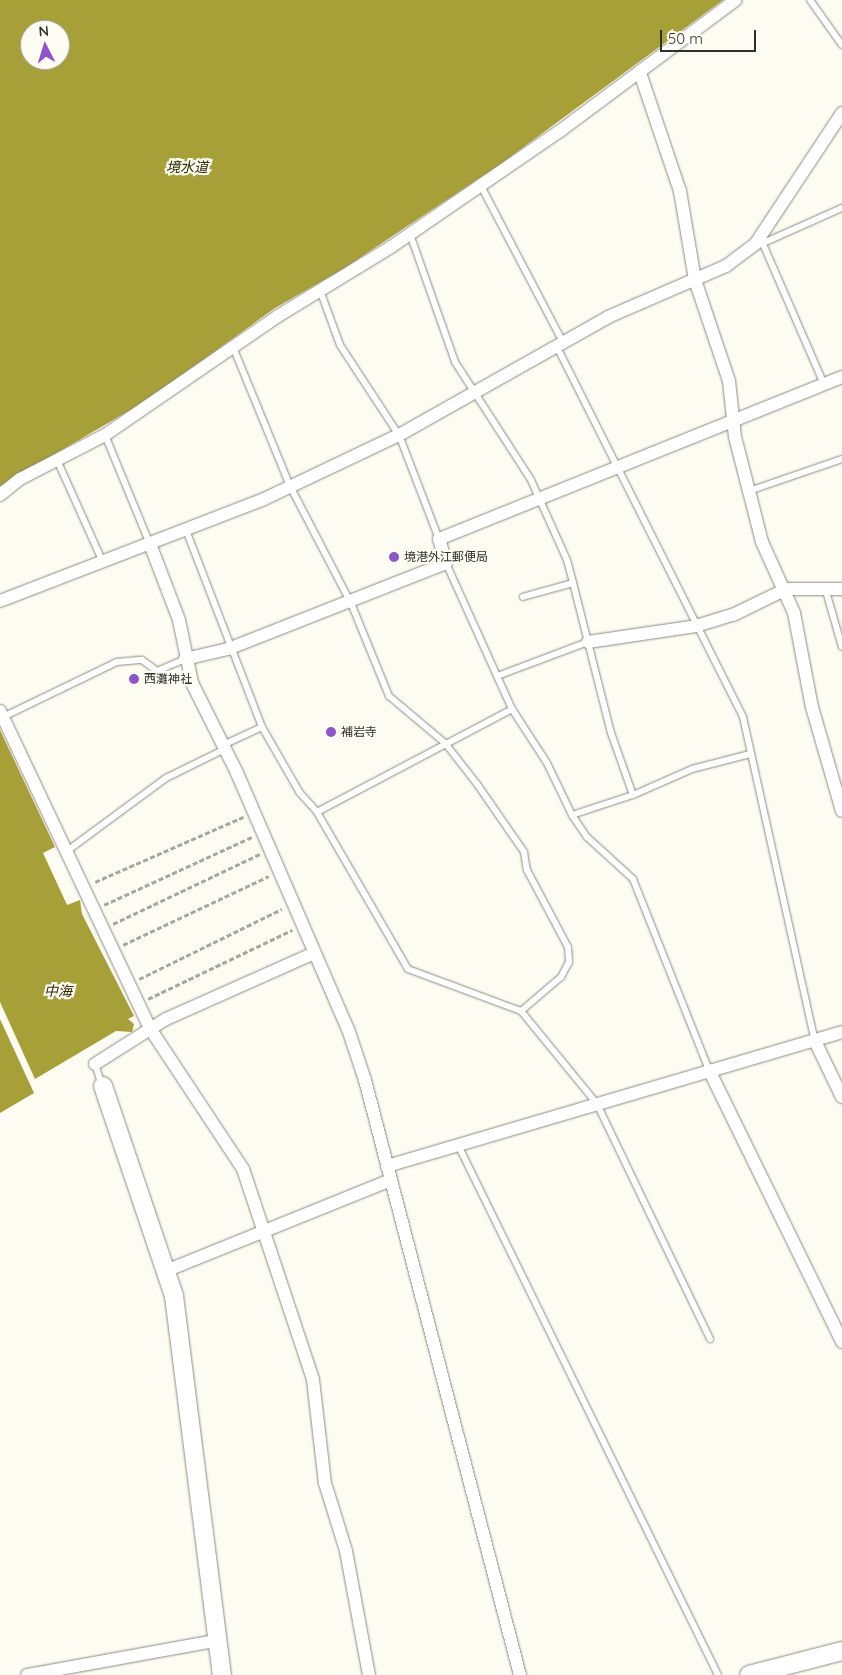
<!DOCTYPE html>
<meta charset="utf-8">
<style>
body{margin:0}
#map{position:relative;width:842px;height:1675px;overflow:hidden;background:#fcfcf3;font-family:Quicksand,"Noto Sans JP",sans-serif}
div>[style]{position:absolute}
.water>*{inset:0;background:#a79f37}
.path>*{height:2.5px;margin-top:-1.25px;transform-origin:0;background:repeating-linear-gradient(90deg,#a7a7a0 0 5px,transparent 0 7.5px)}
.roads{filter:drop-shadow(0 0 1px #8b8b83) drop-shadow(0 0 1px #8b8b83)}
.lane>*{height:6px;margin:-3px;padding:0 3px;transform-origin:3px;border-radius:3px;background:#fff}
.street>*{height:12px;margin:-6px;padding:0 6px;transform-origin:6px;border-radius:6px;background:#fff}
.secondary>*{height:18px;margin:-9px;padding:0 9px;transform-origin:9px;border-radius:9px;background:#fff}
.dots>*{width:14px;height:14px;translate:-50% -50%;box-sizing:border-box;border:2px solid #fcfcf3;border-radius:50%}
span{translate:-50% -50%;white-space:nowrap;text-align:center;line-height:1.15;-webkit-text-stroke:4.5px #fcfcf3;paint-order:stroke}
.poi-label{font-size:12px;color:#30302c}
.left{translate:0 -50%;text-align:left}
.water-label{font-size:14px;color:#312d00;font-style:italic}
.north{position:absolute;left:20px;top:20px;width:50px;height:50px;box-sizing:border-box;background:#fcfcf3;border:1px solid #aaaaa3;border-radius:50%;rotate:355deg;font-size:14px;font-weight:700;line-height:20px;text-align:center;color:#30302c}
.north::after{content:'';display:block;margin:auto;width:18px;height:22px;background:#8f53ca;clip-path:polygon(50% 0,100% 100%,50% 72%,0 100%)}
.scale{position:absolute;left:660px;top:30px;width:96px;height:22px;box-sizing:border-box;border:2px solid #30302c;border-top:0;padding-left:6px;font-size:15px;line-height:18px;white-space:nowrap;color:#30302c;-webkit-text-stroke:4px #fcfcf3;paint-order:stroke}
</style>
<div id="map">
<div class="water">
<div style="clip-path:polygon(evenodd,0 0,723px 0,502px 163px,343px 269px,275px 308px,144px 402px,0 486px,0 0,30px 30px,60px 30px,60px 60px,30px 60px,30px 30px)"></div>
<div style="clip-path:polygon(0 730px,55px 847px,43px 853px,67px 905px,80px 900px,82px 914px,134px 1016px,128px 1019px,134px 1024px,132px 1032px,116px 1031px,35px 1079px,0 1002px)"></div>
<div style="clip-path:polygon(0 1019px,34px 1093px,0 1113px)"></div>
</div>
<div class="path">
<div style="left:95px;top:882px;width:162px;rotate:-23.7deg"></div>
<div style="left:104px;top:905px;width:163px;rotate:-24.7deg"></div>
<div style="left:113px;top:924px;width:163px;rotate:-25.5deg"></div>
<div style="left:123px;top:945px;width:161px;rotate:-25.3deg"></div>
<div style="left:139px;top:979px;width:159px;rotate:-26.1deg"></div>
<div style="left:148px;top:999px;width:160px;rotate:-25.6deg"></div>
</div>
<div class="roads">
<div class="lane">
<div style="left:810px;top:0;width:55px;rotate:54.6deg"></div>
<div style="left:481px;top:186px;width:174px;rotate:62.3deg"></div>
<div style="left:410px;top:234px;width:136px;rotate:70.6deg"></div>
<div style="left:455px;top:362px;width:140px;rotate:57.2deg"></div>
<div style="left:531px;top:480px;width:88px;rotate:65.8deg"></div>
<div style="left:567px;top:560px;width:24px;rotate:75deg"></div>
<div style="left:573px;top:583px;width:52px;rotate:164.4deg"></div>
<div style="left:761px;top:244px;width:89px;rotate:-24deg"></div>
<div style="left:763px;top:244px;width:153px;rotate:66.5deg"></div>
<div style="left:321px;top:293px;width:55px;rotate:69.9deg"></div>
<div style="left:340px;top:345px;width:108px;rotate:56.8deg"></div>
<div style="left:399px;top:435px;width:111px;rotate:69deg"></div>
<div style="left:556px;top:345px;width:416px;rotate:63.3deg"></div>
<div style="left:743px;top:717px;width:332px;rotate:77.5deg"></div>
<div style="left:233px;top:347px;width:150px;rotate:67.7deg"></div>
<div style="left:290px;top:486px;width:132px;rotate:62.5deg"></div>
<div style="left:351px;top:603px;width:100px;rotate:67.8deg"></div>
<div style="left:389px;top:696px;width:73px;rotate:40deg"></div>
<div style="left:445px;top:743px;width:52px;rotate:52deg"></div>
<div style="left:477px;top:784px;width:83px;rotate:55.3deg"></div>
<div style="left:524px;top:852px;width:18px;rotate:81deg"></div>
<div style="left:527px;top:870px;width:87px;rotate:62deg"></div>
<div style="left:568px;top:947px;width:15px;rotate:86deg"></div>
<div style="left:569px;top:962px;width:17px;rotate:118deg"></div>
<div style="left:561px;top:977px;width:52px;rotate:139.6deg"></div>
<div style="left:105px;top:435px;width:118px;rotate:67.6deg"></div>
<div style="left:57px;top:460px;width:110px;rotate:65.8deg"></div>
<div style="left:749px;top:491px;width:98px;rotate:-19deg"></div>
<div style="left:186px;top:530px;width:211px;rotate:68.9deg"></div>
<div style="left:446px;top:563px;width:160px;rotate:65.7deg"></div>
<div style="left:512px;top:709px;width:64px;rotate:57.1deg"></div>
<div style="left:547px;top:763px;width:58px;rotate:64.3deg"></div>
<div style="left:572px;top:815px;width:27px;rotate:56deg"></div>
<div style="left:587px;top:837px;width:62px;rotate:42.4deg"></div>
<div style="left:633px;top:879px;width:206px;rotate:68.3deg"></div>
<div style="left:826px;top:591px;width:58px;rotate:74.1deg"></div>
<div style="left:500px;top:675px;width:94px;rotate:-20.6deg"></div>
<div style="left:3px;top:717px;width:127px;rotate:-25.8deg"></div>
<div style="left:117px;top:662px;width:25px;rotate:-5deg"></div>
<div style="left:142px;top:660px;width:19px;rotate:36deg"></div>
<div style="left:157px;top:671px;width:30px;rotate:-23deg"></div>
<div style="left:223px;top:745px;width:43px;rotate:-24.8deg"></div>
<div style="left:262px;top:727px;width:76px;rotate:60.1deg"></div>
<div style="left:300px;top:793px;width:25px;rotate:48deg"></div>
<div style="left:317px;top:812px;width:221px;rotate:-27.8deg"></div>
<div style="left:633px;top:795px;width:64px;rotate:-23.8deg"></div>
<div style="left:692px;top:769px;width:60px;rotate:-14.5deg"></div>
<div style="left:317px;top:812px;width:181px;rotate:59.9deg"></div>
<div style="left:408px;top:969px;width:121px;rotate:20.4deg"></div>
<div style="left:521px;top:1011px;width:120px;rotate:50.7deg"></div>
<div style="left:597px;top:1104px;width:261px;rotate:64.3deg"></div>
<div style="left:572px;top:815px;width:64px;rotate:-18.2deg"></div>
<div style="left:633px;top:795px;width:66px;rotate:-109.5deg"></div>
<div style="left:611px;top:733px;width:155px;rotate:-104.2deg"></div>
<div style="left:67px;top:851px;width:123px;rotate:-36.4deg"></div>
<div style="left:166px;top:778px;width:66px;rotate:-26.2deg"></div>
<div style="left:95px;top:1064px;width:22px;rotate:72deg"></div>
<div style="left:459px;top:1147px;width:588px;rotate:63.87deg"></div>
</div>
<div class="street">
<div style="left:640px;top:73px;width:125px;rotate:71.3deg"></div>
<div style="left:680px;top:191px;width:90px;rotate:80.4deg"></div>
<div style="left:695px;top:280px;width:107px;rotate:71.4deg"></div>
<div style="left:729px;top:381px;width:56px;rotate:83.9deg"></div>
<div style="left:735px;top:437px;width:56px;rotate:75.5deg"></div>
<div style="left:749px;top:491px;width:53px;rotate:75.7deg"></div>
<div style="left:762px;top:542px;width:78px;rotate:65.7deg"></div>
<div style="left:794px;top:613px;width:96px;rotate:79.2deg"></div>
<div style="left:812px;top:707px;width:108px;rotate:73.9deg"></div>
<div style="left:0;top:495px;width:26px;rotate:-39deg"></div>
<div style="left:20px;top:479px;width:96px;rotate:-27.4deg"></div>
<div style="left:105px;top:435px;width:210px;rotate:-34.5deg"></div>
<div style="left:278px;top:316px;width:132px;rotate:-31.4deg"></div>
<div style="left:391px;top:247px;width:205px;rotate:-34.5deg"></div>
<div style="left:560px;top:131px;width:219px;rotate:-36.7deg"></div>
<div style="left:150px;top:544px;width:81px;rotate:69.1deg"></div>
<div style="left:179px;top:620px;width:64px;rotate:78.3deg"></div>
<div style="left:192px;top:683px;width:101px;rotate:63.4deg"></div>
<div style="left:237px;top:773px;width:279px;rotate:66.6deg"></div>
<div style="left:348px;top:1029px;width:54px;rotate:71.6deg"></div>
<div style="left:365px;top:1080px;width:615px;rotate:75.4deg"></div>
<div style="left:0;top:601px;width:283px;rotate:-21.1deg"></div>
<div style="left:264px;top:499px;width:149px;rotate:-25.4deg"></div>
<div style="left:399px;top:435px;width:240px;rotate:-29.4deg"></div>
<div style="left:608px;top:317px;width:129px;rotate:-23.4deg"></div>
<div style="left:726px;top:266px;width:38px;rotate:-37deg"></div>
<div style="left:756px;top:243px;width:156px;rotate:-56.5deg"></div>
<div style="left:588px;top:642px;width:109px;rotate:-8.4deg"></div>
<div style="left:696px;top:626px;width:39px;rotate:-17deg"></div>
<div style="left:733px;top:615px;width:59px;rotate:-26.1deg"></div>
<div style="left:786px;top:589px;width:56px"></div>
<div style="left:185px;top:659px;width:44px;rotate:-13.1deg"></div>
<div style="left:228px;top:649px;width:234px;rotate:-21.5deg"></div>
<div style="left:446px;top:563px;width:25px;rotate:-106deg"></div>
<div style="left:439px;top:539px;width:434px;rotate:-21.9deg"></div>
<div style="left:0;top:711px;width:353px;rotate:64.7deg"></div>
<div style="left:151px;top:1030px;width:167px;rotate:56.5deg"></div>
<div style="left:243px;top:1169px;width:222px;rotate:71.6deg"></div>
<div style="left:313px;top:1380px;width:104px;rotate:83.4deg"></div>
<div style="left:325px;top:1483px;width:71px;rotate:72.8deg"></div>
<div style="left:346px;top:1551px;width:126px;rotate:79.5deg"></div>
<div style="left:815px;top:1041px;width:62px;rotate:64.3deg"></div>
<div style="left:95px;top:1064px;width:84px;rotate:-32.4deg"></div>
<div style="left:166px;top:1019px;width:160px;rotate:-24deg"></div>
<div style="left:709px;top:1070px;width:303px;rotate:63.9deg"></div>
<div style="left:387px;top:1166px;width:474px;rotate:-16.4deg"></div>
<div style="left:168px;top:1270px;width:240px;rotate:-22deg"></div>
<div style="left:27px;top:1675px;width:195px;rotate:-10.3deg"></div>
</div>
<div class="secondary">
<div style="left:103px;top:1086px;width:222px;rotate:71.3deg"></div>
<div style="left:174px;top:1296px;width:382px;rotate:82.8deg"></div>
<div style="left:749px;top:1675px;width:96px;rotate:-14.5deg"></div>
</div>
</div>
<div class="dots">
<div style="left:394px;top:557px;background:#8f53ca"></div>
<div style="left:134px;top:679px;background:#8f53ca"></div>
<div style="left:331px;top:732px;background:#8f53ca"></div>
</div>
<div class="poi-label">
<span class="left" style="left:404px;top:557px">境港外江郵便局</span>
<span class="left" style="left:144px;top:679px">西灘神社</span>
<span class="left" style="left:341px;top:732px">補岩寺</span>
</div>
<div class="water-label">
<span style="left:187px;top:167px">境水道</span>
<span style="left:58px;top:991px">中海</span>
</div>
<div class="north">N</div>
<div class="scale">50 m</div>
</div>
